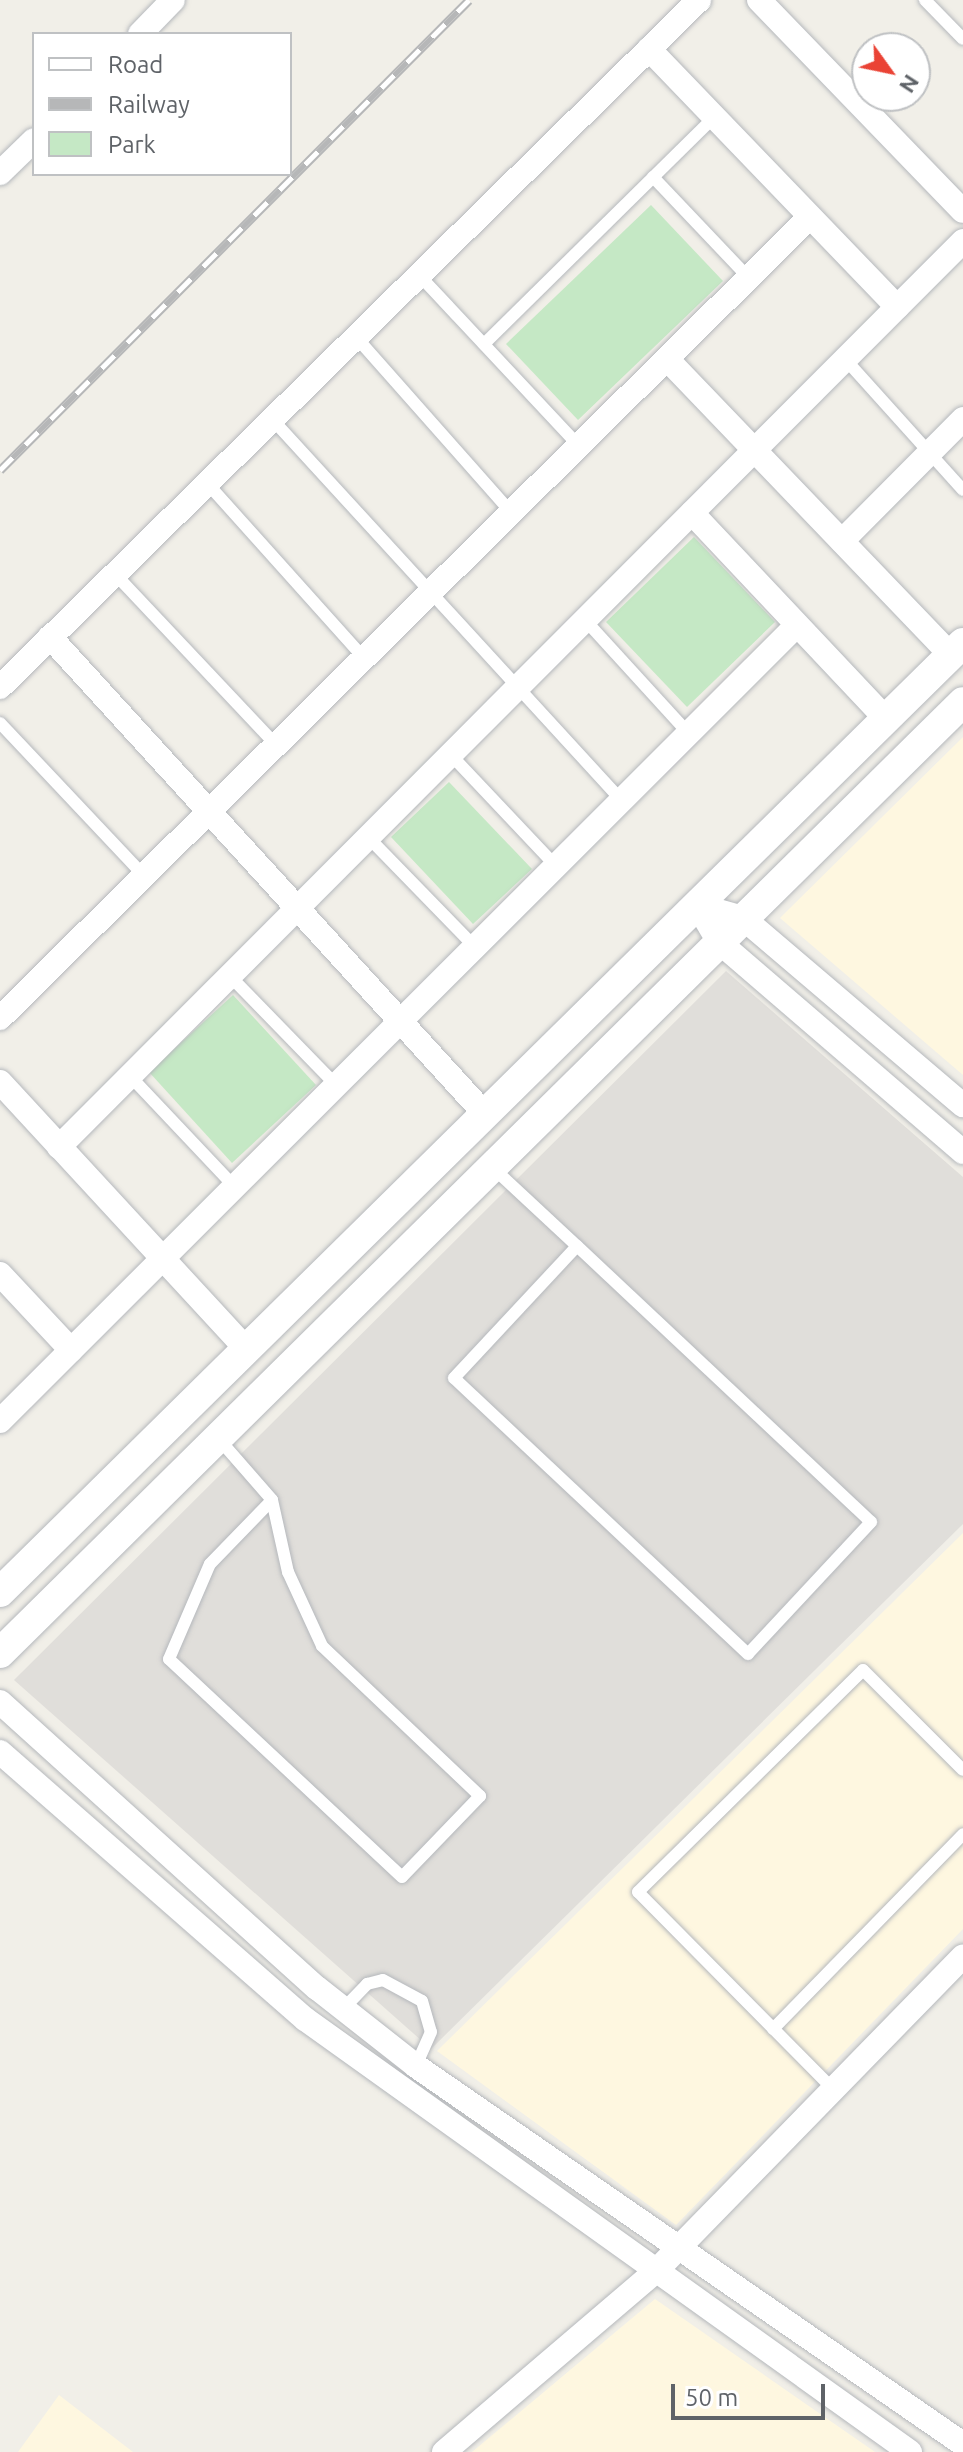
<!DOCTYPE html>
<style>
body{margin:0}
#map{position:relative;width:963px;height:2452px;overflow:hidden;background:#f1efe8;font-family:Ubuntu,sans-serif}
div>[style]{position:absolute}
.commercial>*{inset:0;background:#fef7e0}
.industrial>*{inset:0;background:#e0deda}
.green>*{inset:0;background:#c5e8c5}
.roads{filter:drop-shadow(0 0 2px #b5b8bc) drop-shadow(0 0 2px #b5b8bc)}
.service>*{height:12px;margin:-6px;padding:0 6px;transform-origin:6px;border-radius:6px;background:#fff}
.minor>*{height:24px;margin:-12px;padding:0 12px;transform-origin:12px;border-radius:12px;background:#fff}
.tertiary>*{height:30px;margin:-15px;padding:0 15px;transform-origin:15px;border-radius:15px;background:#fff}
.rail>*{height:9px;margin-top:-4.5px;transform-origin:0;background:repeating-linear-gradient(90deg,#fff 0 18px,#b6b7b8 0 36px);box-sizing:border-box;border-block:2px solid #b6b7b8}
span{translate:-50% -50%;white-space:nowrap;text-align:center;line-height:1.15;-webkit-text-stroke:8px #fff;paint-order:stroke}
.legend{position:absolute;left:32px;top:32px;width:260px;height:144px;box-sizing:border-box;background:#fff;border:2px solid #bfc1c3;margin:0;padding:10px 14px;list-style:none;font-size:24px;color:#5f6368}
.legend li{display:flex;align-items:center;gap:16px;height:40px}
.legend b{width:40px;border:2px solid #bfc1c3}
.north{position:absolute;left:851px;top:32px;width:80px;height:80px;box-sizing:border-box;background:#fff;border:2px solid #bfc1c3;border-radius:50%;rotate:123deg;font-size:22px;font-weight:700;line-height:32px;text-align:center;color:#5f6368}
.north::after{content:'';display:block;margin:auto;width:28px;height:36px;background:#ea4335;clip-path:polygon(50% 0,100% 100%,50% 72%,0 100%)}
.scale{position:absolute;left:671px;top:2384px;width:154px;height:36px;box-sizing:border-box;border:4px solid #5f6368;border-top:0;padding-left:10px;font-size:24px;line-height:28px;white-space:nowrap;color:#5f6368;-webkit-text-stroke:6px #fff;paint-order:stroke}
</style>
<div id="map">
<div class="commercial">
<div style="clip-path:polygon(963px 737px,963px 1075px,780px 918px)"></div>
<div style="clip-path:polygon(963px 1533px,963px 1929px,676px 2225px,437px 2051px)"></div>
<div style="clip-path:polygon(655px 2299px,875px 2452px,472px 2452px)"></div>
<div style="clip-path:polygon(59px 2395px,133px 2452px,18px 2452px)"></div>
</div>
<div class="industrial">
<div style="clip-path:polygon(726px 971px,963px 1177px,963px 1524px,431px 2049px,14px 1680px)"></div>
</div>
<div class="green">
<div style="clip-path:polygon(651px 205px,723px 281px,578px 420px,506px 344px)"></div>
<div style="clip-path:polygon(694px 537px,775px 622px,687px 707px,606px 622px)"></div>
<div style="clip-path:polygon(449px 782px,532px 869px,473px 924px,391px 837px)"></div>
<div style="clip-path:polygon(233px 995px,316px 1085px,232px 1163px,149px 1072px)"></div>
</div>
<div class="roads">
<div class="service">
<div style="left:925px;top:0;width:54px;rotate:45.7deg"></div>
<div style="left:653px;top:177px;width:139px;rotate:46.5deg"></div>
<div style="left:419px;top:275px;width:234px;rotate:46.9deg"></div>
<div style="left:356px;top:337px;width:234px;rotate:48.5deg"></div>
<div style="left:484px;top:344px;width:323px;rotate:-44.6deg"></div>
<div style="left:845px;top:359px;width:176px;rotate:48deg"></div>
<div style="left:272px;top:419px;width:518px;rotate:47.5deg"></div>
<div style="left:207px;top:483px;width:235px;rotate:48.1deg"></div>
<div style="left:115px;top:574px;width:235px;rotate:46.7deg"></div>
<div style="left:585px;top:620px;width:154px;rotate:47.6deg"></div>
<div style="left:0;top:723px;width:210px;rotate:46.7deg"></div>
<div style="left:451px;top:755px;width:153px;rotate:46.6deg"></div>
<div style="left:368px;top:837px;width:153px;rotate:45.8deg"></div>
<div style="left:230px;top:976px;width:152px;rotate:45.8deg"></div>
<div style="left:130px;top:1076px;width:153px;rotate:46.6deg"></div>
<div style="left:492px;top:1167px;width:116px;rotate:42.9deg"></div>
<div style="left:577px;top:1246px;width:403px;rotate:43.2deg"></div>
<div style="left:871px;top:1522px;width:180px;rotate:133deg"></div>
<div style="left:748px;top:1654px;width:403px;rotate:-136.8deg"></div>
<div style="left:454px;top:1378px;width:180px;rotate:-47deg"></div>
<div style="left:218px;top:1438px;width:82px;rotate:48.9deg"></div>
<div style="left:272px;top:1500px;width:74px;rotate:77.5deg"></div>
<div style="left:288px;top:1572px;width:81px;rotate:65.3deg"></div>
<div style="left:322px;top:1646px;width:218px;rotate:43.5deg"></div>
<div style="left:480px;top:1796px;width:112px;rotate:133.9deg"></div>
<div style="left:402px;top:1877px;width:319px;rotate:-136.9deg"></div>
<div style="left:169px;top:1659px;width:103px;rotate:-66.7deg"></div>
<div style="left:210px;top:1564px;width:89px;rotate:-45.9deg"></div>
<div style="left:343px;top:2009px;width:35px;rotate:-46deg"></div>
<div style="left:367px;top:1984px;width:16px;rotate:-14deg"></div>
<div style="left:383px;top:1980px;width:44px;rotate:28.3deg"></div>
<div style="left:422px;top:2001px;width:32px;rotate:74deg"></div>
<div style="left:431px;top:2032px;width:37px;rotate:114deg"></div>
<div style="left:773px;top:2029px;width:272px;rotate:-45.7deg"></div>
<div style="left:833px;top:2089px;width:277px;rotate:-134.7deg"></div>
<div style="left:638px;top:1892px;width:316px;rotate:-44.6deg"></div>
<div style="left:863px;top:1670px;width:141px;rotate:45deg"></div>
</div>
<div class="minor">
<div style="left:759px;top:0;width:293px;rotate:46deg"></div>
<div style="left:140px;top:34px;width:47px;rotate:-45.9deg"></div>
<div style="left:649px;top:49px;width:358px;rotate:46.1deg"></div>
<div style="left:0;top:173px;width:47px;rotate:-44.1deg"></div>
<div style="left:667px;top:359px;width:410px;rotate:46.2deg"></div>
<div style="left:692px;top:513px;width:283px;rotate:46.7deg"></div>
<div style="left:842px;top:541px;width:172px;rotate:-45.2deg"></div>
<div style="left:50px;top:637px;width:646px;rotate:47.64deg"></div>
<div style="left:0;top:687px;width:980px;rotate:-44.5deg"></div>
<div style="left:697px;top:905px;width:43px;rotate:59.3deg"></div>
<div style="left:719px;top:942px;width:322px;rotate:40.7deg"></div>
<div style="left:697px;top:905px;width:48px;rotate:15.8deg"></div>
<div style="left:743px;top:918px;width:289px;rotate:40.4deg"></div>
<div style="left:0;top:1018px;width:1139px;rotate:-44.68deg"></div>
<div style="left:0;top:1082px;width:363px;rotate:47.3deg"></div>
<div style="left:59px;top:1147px;width:1280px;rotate:-45.06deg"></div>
<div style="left:0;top:1274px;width:104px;rotate:46.9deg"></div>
<div style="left:0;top:1421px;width:1126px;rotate:-44.96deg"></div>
<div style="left:0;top:1702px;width:427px;rotate:42.1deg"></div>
<div style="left:317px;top:1988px;width:126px;rotate:38.2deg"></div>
<div style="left:416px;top:2066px;width:665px;rotate:34.65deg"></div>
<div style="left:0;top:1752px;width:405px;rotate:41.2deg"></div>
<div style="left:305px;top:2019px;width:744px;rotate:35.59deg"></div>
<div style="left:444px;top:2452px;width:277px;rotate:-40.5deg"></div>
<div style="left:655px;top:2272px;width:441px;rotate:-45.7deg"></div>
</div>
<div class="tertiary">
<div style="left:0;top:1592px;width:1352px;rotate:-44.58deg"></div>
<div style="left:0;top:1653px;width:1353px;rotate:-44.64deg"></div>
</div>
</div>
<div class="rail">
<div style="left:0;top:470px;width:664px;rotate:-45.06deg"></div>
</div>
<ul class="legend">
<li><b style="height:10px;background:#fff"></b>Road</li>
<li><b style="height:10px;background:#b6b7b8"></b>Railway</li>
<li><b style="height:22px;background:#c5e8c5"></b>Park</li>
</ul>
<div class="north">N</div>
<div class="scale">50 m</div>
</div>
